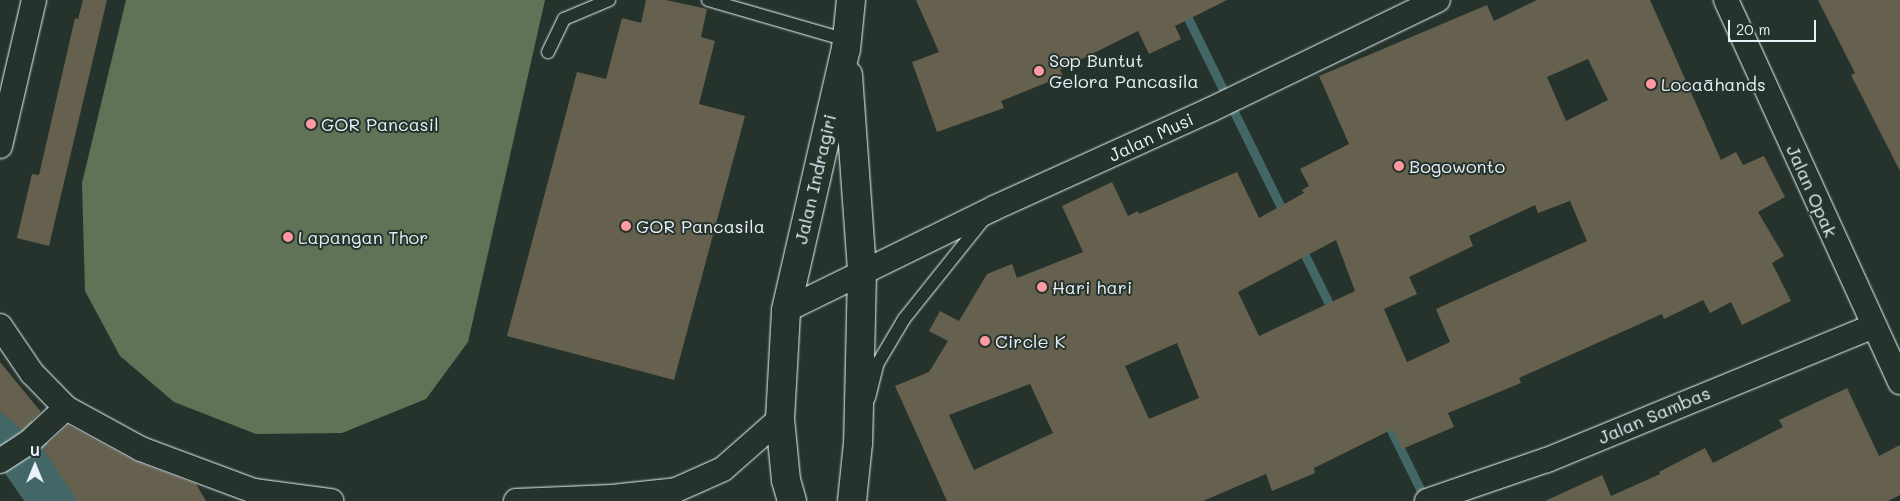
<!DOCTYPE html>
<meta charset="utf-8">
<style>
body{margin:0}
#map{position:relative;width:1900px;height:501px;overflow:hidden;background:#26332d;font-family:Mali,sans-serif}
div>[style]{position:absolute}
.green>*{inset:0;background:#607356}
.stream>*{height:9px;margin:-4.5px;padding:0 4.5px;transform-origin:4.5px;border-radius:4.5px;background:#426766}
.river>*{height:52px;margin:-26px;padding:0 26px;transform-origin:26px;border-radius:26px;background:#426766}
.building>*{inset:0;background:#65614e}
.roads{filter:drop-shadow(0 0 1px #e8f1f8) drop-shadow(0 0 1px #e8f1f8)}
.lane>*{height:12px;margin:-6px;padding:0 6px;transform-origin:6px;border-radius:6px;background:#26332d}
.street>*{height:24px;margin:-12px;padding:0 12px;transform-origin:12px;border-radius:12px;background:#26332d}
.secondary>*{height:28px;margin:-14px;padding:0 14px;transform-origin:14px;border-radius:14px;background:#26332d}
.dots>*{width:14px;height:14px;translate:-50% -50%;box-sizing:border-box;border:2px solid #26332d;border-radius:50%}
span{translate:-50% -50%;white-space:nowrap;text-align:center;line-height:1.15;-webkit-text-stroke:4px #26332d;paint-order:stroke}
.poi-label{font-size:18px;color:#e8f1f8}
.left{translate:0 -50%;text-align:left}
.street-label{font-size:18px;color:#e8f1f8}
.north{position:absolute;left:10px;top:441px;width:50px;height:50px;-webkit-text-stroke:4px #26332d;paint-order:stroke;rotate:0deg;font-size:14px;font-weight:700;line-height:20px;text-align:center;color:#e8f1f8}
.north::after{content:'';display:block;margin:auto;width:18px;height:22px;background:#e8f1f8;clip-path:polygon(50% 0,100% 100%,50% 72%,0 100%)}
.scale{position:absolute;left:1728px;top:20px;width:88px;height:22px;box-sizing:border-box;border:2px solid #e8f1f8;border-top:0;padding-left:6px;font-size:15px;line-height:18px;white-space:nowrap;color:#e8f1f8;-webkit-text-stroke:4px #26332d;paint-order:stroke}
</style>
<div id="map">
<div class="green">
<div style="clip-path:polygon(126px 0,545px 0,468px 342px,426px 399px,342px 433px,256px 434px,174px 402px,120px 356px,85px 291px,82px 183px)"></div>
</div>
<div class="stream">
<div style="left:1179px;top:0;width:240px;rotate:63.8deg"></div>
<div style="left:1301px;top:247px;width:75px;rotate:63.8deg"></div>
<div style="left:1386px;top:420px;width:90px;rotate:63.7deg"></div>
</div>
<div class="river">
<div style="left:0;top:421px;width:98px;rotate:55deg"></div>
</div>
<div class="building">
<div style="clip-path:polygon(83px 0,107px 0,49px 246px,17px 238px,32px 174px,39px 175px,75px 18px,78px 19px)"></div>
<div style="clip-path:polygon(646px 0,666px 0,707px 9px,701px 37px,715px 41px,699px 104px,745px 116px,674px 380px,507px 336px,577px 72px,606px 79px,622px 18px,641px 23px)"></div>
<div style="clip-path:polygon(916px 0,1227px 0,1175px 26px,1181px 39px,1149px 54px,1138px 31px,1060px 70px,1063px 76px,1001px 101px,1004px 108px,937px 132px,912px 62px,939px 52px)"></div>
<div style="clip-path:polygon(evenodd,1537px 0,1650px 0,1721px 160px,1736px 152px,1743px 165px,1764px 156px,1785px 197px,1758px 212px,1784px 256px,1772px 263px,1791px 301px,1742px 325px,1731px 302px,1710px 313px,1703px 300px,1664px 319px,1662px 314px,1519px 378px,1521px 383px,1448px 413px,1454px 427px,1402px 449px,1393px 429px,1314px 468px,1315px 473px,1272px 491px,1266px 474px,1203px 501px,947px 501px,895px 386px,929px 372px,948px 341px,929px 331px,940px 311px,959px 321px,987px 274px,1012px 264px,1017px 278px,1083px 252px,1062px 206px,1112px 182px,1128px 216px,1138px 211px,1139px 214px,1237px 172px,1259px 218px,1304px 193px,1302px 190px,1309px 186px,1300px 169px,1349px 144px,1319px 76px,1487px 5px,1494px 21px,1537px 0,1588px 59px,1608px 100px,1566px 121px,1547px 77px,1588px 59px,1537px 0,1570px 201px,1587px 241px,1436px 309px,1450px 342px,1407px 362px,1384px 309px,1417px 294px,1409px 277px,1473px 246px,1469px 236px,1535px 205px,1538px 213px,1570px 201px,1537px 0,1336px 240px,1355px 291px,1259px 336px,1238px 292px,1336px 240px,1537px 0,1177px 343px,1199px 398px,1149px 419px,1125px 366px,1177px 343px,1537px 0,1030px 384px,1053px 433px,974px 470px,949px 415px,1030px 384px)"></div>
<div style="clip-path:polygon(1818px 0,1900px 0,1900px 171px,1851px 75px,1855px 73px)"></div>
<div style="clip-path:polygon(0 362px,41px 412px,22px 430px,0 411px)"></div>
<div style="clip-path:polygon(1847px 388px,1879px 456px,1900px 445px,1900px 495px,1888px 501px,1545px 501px,1602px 475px,1611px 496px,1660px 474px,1659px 472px,1705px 448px,1713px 463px,1783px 427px,1779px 420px)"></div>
<div style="clip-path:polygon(68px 425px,135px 461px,196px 484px,206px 501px,77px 501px,43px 448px)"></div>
</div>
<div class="roads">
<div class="lane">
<div style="left:708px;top:0;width:145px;rotate:16.1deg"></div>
<div style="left:548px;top:52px;width:37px;rotate:-64deg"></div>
<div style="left:564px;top:19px;width:49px;rotate:-22.9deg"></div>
<div style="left:869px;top:398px;width:36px;rotate:-76deg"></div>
<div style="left:878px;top:363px;width:51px;rotate:-59.4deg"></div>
<div style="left:904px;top:319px;width:128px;rotate:-51.3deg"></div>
</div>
<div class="street">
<div style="left:1726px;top:0;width:420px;rotate:65.5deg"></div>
<div style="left:0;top:146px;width:150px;rotate:-76.9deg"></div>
<div style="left:786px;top:310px;width:232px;rotate:-26.1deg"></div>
<div style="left:994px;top:208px;width:237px;rotate:-24.4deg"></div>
<div style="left:1210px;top:110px;width:253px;rotate:-25.8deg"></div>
<div style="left:0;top:326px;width:57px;rotate:55.8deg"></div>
<div style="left:32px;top:373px;width:49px;rotate:45.8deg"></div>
<div style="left:66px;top:408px;width:85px;rotate:28.7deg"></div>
<div style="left:141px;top:449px;width:121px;rotate:20.4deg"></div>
<div style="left:254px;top:491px;width:78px;rotate:7.4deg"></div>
<div style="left:0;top:461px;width:35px;rotate:-33deg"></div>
<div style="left:29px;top:442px;width:50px;rotate:-42.6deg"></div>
<div style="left:516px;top:501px;width:96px;rotate:-2.4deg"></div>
<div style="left:612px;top:497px;width:64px;rotate:-6.2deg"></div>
<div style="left:676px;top:490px;width:51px;rotate:-24.1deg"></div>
<div style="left:723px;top:469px;width:76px;rotate:-41.3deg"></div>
<div style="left:1427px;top:501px;width:127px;rotate:-18.9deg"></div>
<div style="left:1547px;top:460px;width:352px;rotate:-22.3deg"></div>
</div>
<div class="secondary">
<div style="left:848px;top:75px;width:197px;rotate:85.9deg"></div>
<div style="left:862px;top:272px;width:171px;rotate:91.3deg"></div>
<div style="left:858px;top:443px;width:58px;rotate:95.9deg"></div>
<div style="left:792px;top:501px;width:22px;rotate:-106deg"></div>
<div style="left:786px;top:480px;width:61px;rotate:-95.6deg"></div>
<div style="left:780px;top:419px;width:109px;rotate:-86.8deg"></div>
<div style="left:786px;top:310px;width:268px;rotate:-77.1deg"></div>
<div style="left:846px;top:49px;width:49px;rotate:-84.2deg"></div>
</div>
</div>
<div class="dots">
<div style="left:1039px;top:71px;background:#ff9aa2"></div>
<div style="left:1651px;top:84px;background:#ff9aa2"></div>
<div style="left:311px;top:124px;background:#ff9aa2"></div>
<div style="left:1399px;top:166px;background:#ff9aa2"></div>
<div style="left:626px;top:226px;background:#ff9aa2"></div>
<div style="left:288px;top:237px;background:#ff9aa2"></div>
<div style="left:1042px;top:287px;background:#ff9aa2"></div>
<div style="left:985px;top:341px;background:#ff9aa2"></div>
</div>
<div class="poi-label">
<span class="left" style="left:1049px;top:71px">Sop Buntut<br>Gelora Pancasila</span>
<span class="left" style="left:1661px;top:84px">Locaāhands</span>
<span class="left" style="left:321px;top:124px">GOR Pancasil</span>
<span class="left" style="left:1409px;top:166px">Bogowonto</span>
<span class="left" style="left:636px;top:226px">GOR Pancasila</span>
<span class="left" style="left:298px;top:237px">Lapangan Thor</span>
<span class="left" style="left:1052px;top:287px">Hari hari</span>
<span class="left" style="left:995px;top:341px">Circle K</span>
</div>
<div class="street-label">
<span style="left:1151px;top:137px;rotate:-25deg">Jalan Musi</span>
<span style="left:815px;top:179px;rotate:-77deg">Jalan Indragiri</span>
<span style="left:1812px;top:191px;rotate:66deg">Jalan Opak</span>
<span style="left:1654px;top:415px;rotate:-23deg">Jalan Sambas</span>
</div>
<div class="north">U</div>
<div class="scale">20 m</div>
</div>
